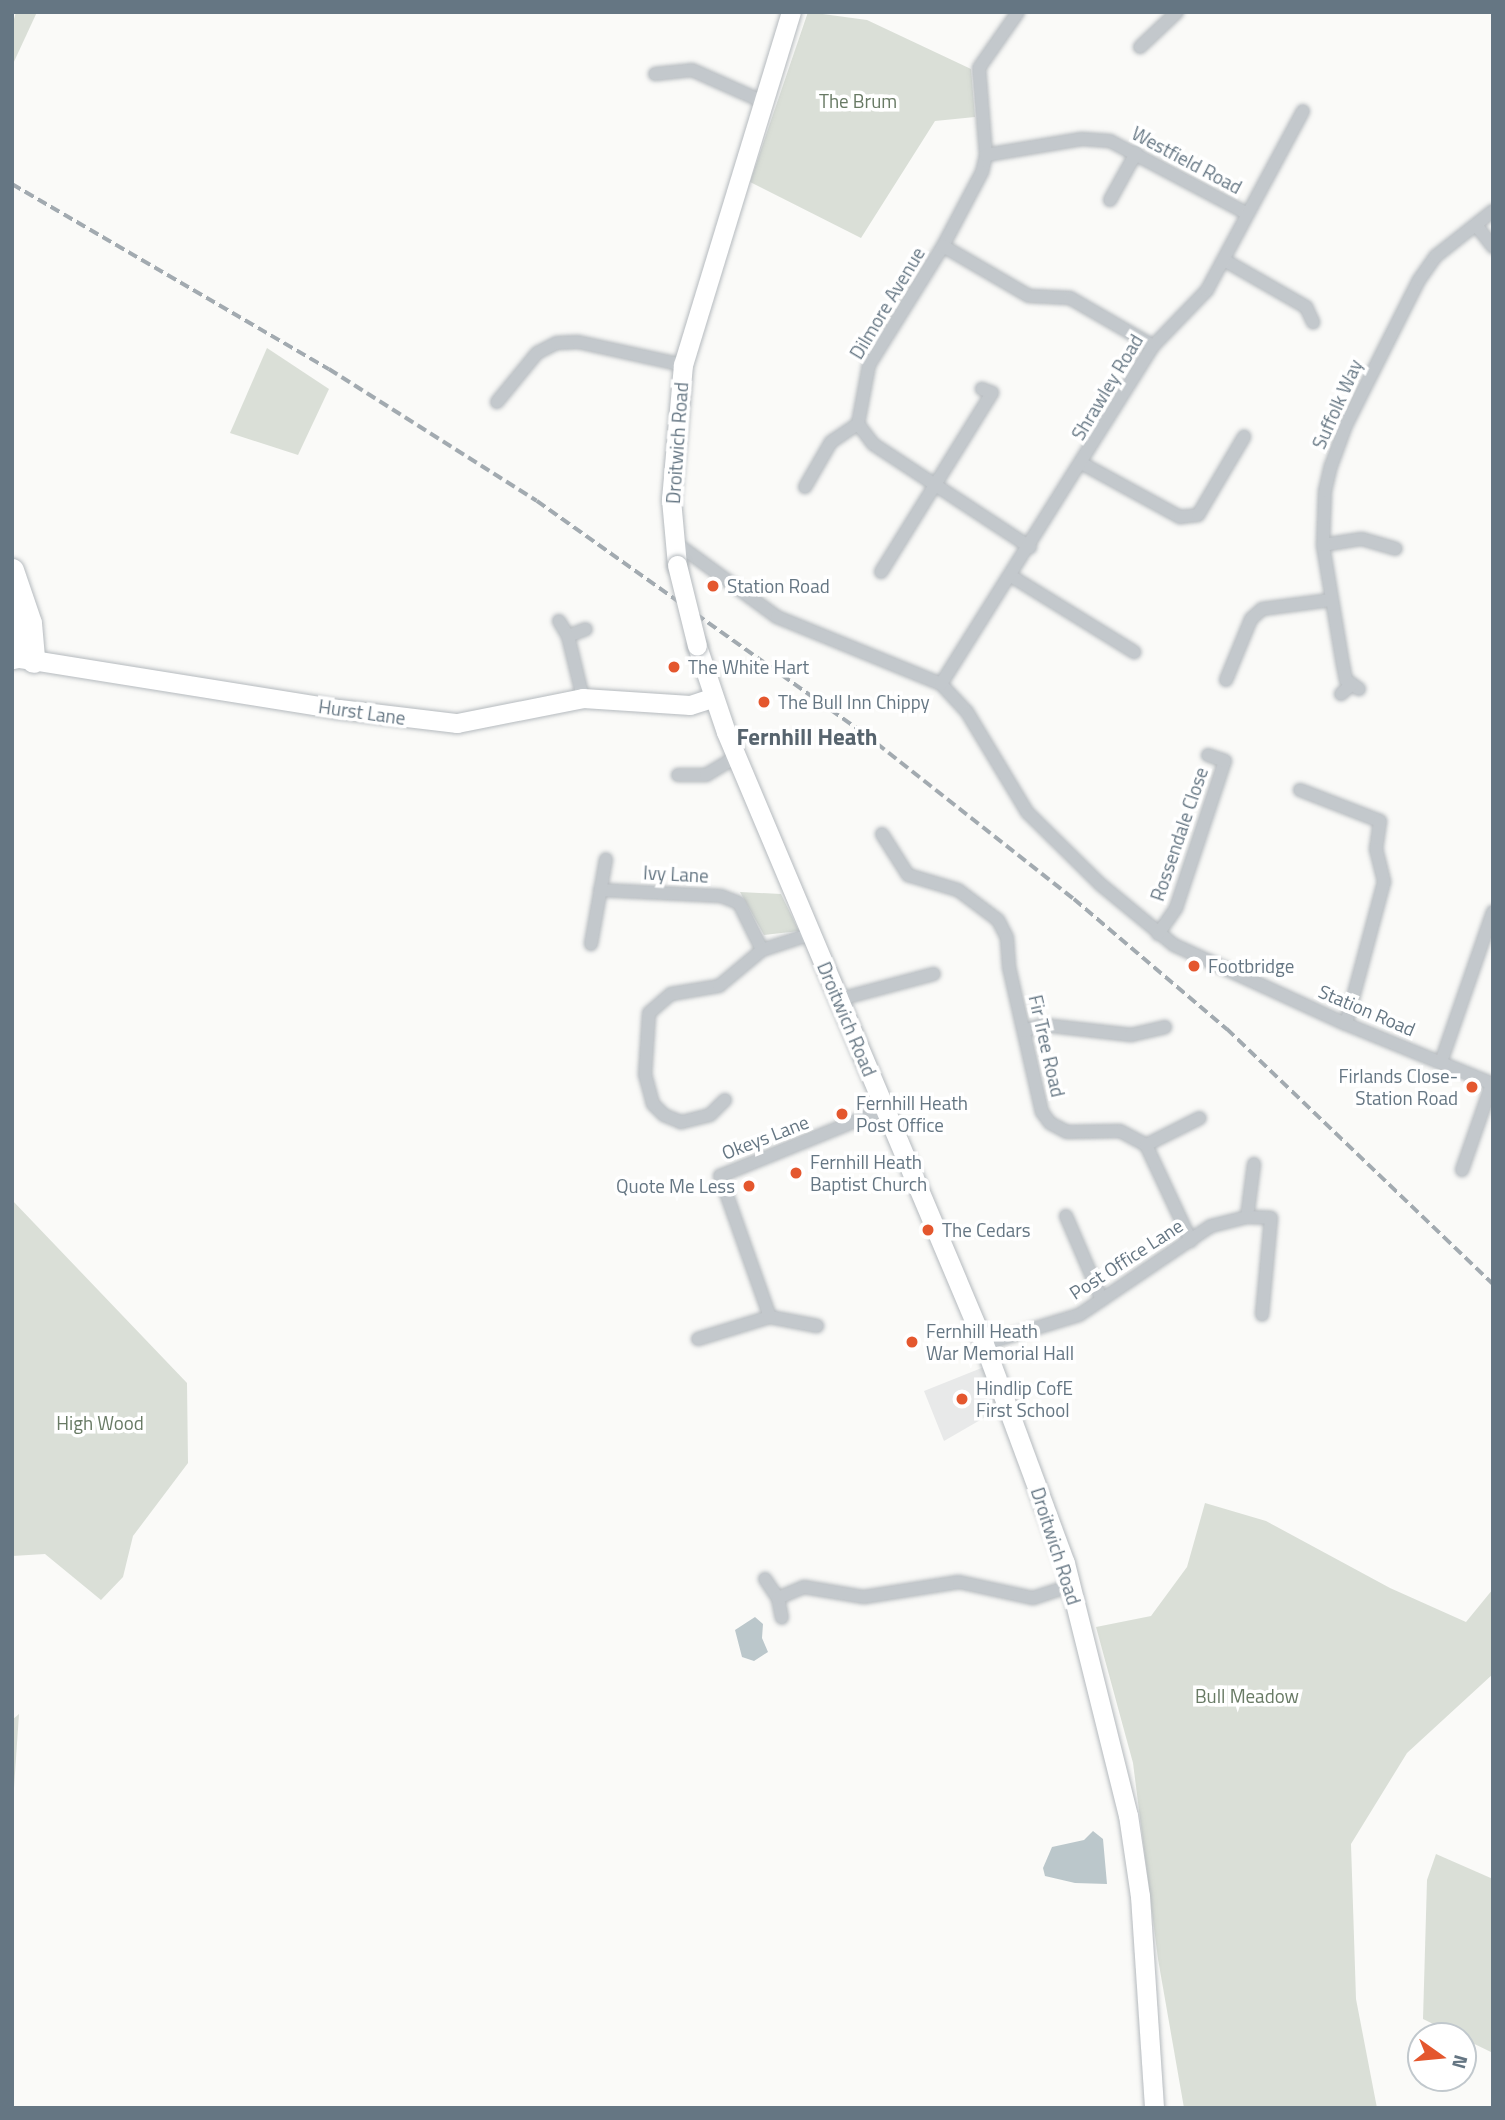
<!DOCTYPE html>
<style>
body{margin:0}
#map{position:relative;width:1505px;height:2120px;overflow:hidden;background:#fafaf8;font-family:"Titillium Web",sans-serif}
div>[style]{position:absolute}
.built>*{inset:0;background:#e8e9e9}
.green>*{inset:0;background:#dadfd7}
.water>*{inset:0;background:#bbc7cb}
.roads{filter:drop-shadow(0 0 2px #b5babe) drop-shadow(0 0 2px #b5babe)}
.street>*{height:12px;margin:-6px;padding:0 6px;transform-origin:6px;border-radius:6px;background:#c3c8cc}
.primary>*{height:19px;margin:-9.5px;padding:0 9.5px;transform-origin:9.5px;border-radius:9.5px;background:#fff}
.highway>*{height:23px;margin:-11.5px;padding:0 11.5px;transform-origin:11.5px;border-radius:11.5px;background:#fff}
.rail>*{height:3.5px;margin-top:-1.75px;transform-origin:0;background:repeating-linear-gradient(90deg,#a2aab0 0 10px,transparent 0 15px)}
.bridges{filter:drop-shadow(0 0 2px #b5babe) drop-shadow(0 0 2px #b5babe)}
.primary-bridge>*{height:19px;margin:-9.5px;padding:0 9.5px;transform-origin:9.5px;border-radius:9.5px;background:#fff}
.dots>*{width:19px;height:19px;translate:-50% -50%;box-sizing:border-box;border:4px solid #fff;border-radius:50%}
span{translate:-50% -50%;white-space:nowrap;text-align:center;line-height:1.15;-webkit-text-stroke:7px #fff;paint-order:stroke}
.park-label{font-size:19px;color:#687a64}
.street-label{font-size:19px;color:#657683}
.poi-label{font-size:19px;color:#657683}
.left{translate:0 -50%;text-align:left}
.right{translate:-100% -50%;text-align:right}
.quarter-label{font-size:23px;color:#57646e;font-weight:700}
.frame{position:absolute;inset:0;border:14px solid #657683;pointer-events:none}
.north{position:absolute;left:1407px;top:2022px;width:70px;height:70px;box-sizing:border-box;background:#fff;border:2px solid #c1c8cd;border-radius:50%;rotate:105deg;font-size:19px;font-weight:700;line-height:28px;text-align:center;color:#657683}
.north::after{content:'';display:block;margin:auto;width:24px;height:32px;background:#e4572e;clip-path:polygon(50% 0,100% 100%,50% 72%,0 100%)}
</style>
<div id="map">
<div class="built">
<div style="clip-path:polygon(984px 1367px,1001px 1408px,944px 1441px,924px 1391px)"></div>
</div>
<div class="green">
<div style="clip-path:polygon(16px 12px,37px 12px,12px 66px,12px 26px)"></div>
<div style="clip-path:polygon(808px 12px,867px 20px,971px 69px,975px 117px,935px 121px,861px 238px,750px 182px)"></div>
<div style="clip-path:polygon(267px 348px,329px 389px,298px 455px,230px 433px)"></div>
<div style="clip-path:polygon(740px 892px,781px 894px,799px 931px,764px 935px)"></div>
<div style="clip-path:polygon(12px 1200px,187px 1383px,188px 1463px,133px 1536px,123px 1577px,101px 1600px,45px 1554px,12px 1556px)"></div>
<div style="clip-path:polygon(1205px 1503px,1266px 1521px,1390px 1588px,1466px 1622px,1493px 1589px,1493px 1674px,1407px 1753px,1351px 1844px,1356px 1999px,1377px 2108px,1184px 2108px,1158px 1959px,1133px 1763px,1096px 1627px,1151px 1616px,1187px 1567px)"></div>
<div style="clip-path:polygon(19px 1714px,12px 1817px,12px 1720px)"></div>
<div style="clip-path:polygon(1436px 1854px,1493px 1879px,1493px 2053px,1423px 2019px,1427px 1880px)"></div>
</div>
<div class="water">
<div style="clip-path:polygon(755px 1617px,763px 1624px,762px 1638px,768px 1652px,754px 1661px,742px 1657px,735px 1630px)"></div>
<div style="clip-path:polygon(1093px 1831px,1103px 1839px,1107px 1884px,1075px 1883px,1045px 1876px,1043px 1868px,1052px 1847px,1084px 1840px)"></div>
</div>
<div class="roads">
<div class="street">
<div style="left:1018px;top:12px;width:68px;rotate:124.9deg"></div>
<div style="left:979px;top:68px;width:87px;rotate:85.4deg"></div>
<div style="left:986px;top:155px;width:17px;rotate:103deg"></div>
<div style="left:982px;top:172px;width:84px;rotate:117.8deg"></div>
<div style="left:943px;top:246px;width:140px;rotate:121.9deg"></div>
<div style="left:869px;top:365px;width:60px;rotate:100.6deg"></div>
<div style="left:858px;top:424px;width:25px;rotate:53deg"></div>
<div style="left:873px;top:444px;width:188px;rotate:33.3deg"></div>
<div style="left:1140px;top:47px;width:51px;rotate:-43.4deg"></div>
<div style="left:655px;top:74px;width:37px;rotate:-6deg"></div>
<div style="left:692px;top:70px;width:81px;rotate:24deg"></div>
<div style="left:986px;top:155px;width:97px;rotate:-9.5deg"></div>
<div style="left:1082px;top:139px;width:28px;rotate:4deg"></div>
<div style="left:1110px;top:141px;width:154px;rotate:27.9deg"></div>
<div style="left:1110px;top:200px;width:54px;rotate:-61deg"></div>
<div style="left:1476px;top:225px;width:28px;rotate:52deg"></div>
<div style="left:943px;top:246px;width:99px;rotate:30.2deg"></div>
<div style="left:1029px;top:296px;width:41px;rotate:2.8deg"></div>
<div style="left:1070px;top:298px;width:96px;rotate:30deg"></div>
<div style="left:1224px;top:260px;width:95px;rotate:29.8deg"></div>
<div style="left:1306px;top:307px;width:17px;rotate:65deg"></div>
<div style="left:497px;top:402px;width:63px;rotate:-50.8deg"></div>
<div style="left:537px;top:353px;width:22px;rotate:-27deg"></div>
<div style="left:557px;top:343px;width:21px;rotate:-3deg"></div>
<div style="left:578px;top:342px;width:107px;rotate:12.4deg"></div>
<div style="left:1083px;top:464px;width:111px;rotate:28.7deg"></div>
<div style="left:1180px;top:517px;width:18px;rotate:-6deg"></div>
<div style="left:1198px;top:515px;width:91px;rotate:-59.5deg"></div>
<div style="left:805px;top:487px;width:52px;rotate:-60deg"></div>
<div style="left:831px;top:442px;width:32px;rotate:-34deg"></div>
<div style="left:676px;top:543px;width:125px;rotate:36.2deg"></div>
<div style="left:777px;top:617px;width:177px;rotate:22.2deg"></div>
<div style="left:941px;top:684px;width:38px;rotate:47deg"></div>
<div style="left:967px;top:712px;width:117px;rotate:59deg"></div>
<div style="left:1027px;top:812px;width:103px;rotate:44.6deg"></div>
<div style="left:1100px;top:884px;width:96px;rotate:39.5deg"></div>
<div style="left:1174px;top:945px;width:189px;rotate:24.7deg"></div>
<div style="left:1346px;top:1024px;width:159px;rotate:22.2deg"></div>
<div style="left:1323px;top:545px;width:39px;rotate:-9deg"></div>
<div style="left:1362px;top:539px;width:35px;rotate:16deg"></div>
<div style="left:881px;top:572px;width:211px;rotate:-58.2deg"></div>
<div style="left:992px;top:393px;width:11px;rotate:-158deg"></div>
<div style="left:1011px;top:576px;width:145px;rotate:31.7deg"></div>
<div style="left:559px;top:621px;width:17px;rotate:59deg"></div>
<div style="left:568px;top:636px;width:19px;rotate:-21deg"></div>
<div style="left:568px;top:636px;width:64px;rotate:76.4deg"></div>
<div style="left:1226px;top:680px;width:66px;rotate:-67.7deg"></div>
<div style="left:1251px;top:619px;width:15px;rotate:-42deg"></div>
<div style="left:1262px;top:609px;width:69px;rotate:-7.5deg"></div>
<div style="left:941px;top:684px;width:399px;rotate:-57.9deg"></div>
<div style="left:1153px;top:346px;width:78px;rotate:-46deg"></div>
<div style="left:1207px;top:290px;width:203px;rotate:-61.8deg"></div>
<div style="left:1359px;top:689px;width:16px;rotate:-145deg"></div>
<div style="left:1346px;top:680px;width:15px;rotate:-101deg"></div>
<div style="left:1343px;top:665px;width:122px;rotate:-99.5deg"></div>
<div style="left:1323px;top:545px;width:54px;rotate:-87.9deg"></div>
<div style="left:1325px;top:491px;width:26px;rotate:-77deg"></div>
<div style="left:1331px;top:466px;width:44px;rotate:-69.9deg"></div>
<div style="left:1346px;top:425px;width:162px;rotate:-63.3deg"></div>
<div style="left:1419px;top:280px;width:29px;rotate:-55deg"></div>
<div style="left:1436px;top:256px;width:73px;rotate:-38.3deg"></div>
<div style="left:1341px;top:694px;width:15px;rotate:-42deg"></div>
<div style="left:678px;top:775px;width:28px"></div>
<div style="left:706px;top:775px;width:35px;rotate:-31deg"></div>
<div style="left:1300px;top:790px;width:86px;rotate:21.2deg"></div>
<div style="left:1380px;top:821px;width:28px;rotate:98deg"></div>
<div style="left:1376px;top:849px;width:34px;rotate:76deg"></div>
<div style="left:1384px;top:882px;width:147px;rotate:105deg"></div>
<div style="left:882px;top:834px;width:49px;rotate:57.6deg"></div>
<div style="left:908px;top:875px;width:52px;rotate:16.7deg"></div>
<div style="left:958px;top:890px;width:50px;rotate:36.9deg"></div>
<div style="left:998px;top:920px;width:20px;rotate:63deg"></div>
<div style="left:1007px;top:938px;width:29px;rotate:86deg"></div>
<div style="left:1009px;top:967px;width:149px;rotate:77.2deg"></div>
<div style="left:1042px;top:1112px;width:14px;rotate:54deg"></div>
<div style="left:1050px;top:1123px;width:19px;rotate:28deg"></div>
<div style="left:1067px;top:1132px;width:53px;rotate:-1.1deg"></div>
<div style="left:1120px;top:1131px;width:30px;rotate:28deg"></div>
<div style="left:1146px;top:1145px;width:106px;rotate:64.9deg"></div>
<div style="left:600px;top:890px;width:121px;rotate:2.8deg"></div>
<div style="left:721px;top:896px;width:19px;rotate:21deg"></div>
<div style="left:739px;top:903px;width:52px;rotate:63.9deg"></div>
<div style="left:1158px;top:934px;width:32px;rotate:-55deg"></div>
<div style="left:1176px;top:908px;width:155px;rotate:-71.6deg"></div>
<div style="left:1225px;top:761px;width:18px;rotate:-161deg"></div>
<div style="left:591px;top:944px;width:86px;rotate:-80deg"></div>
<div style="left:840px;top:999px;width:97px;rotate:-14.9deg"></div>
<div style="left:1024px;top:1031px;width:20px;rotate:-18deg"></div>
<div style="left:1043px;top:1025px;width:89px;rotate:6.5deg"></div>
<div style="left:1131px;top:1035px;width:35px;rotate:-13deg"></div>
<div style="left:1441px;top:1062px;width:159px;rotate:-70.9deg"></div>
<div style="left:725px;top:1100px;width:21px;rotate:135deg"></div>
<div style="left:710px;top:1115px;width:30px;rotate:166deg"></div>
<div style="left:681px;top:1122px;width:18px;rotate:-158deg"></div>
<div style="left:664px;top:1115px;width:16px;rotate:-135deg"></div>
<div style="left:653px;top:1104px;width:30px;rotate:-105deg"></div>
<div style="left:645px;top:1075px;width:62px;rotate:-86.3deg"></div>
<div style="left:649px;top:1013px;width:29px;rotate:-41deg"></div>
<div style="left:671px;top:994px;width:49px;rotate:-9.5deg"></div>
<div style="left:719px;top:986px;width:56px;rotate:-39.9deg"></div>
<div style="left:762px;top:950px;width:52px;rotate:-18.1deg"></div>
<div style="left:1146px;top:1145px;width:60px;rotate:-26.6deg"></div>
<div style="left:1254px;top:1164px;width:53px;rotate:97.5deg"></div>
<div style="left:1247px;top:1217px;width:24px;rotate:2deg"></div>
<div style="left:1271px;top:1218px;width:97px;rotate:95.3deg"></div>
<div style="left:1462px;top:1170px;width:91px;rotate:-70.8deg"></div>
<div style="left:1066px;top:1216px;width:91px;rotate:66.8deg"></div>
<div style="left:770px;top:1317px;width:48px;rotate:10.8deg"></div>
<div style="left:698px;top:1339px;width:75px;rotate:-17deg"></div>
<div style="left:770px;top:1317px;width:150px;rotate:-109.5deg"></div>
<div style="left:720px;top:1176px;width:178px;rotate:-22.1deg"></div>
<div style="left:984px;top:1344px;width:99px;rotate:-17deg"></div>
<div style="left:1079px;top:1315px;width:159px;rotate:-34deg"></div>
<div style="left:1211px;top:1226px;width:37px;rotate:-14deg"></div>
<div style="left:765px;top:1579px;width:23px;rotate:56deg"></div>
<div style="left:778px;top:1598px;width:20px;rotate:79deg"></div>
<div style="left:778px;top:1598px;width:28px;rotate:-23deg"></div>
<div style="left:804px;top:1587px;width:61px;rotate:9.5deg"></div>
<div style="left:864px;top:1597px;width:96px;rotate:-9deg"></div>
<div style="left:959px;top:1582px;width:76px;rotate:12.2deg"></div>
<div style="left:1033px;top:1598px;width:40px;rotate:-18deg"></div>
</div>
<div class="primary">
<div style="left:677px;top:565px;width:66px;rotate:-95.2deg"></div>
<div style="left:671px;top:499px;width:135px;rotate:-84.9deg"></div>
<div style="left:683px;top:365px;width:369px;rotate:-73deg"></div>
<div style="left:697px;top:646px;width:91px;rotate:71.4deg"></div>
<div style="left:726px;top:732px;width:664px;rotate:67.14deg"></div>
<div style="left:984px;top:1344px;width:233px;rotate:69.7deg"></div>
<div style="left:1065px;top:1563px;width:260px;rotate:76deg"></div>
<div style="left:1128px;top:1815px;width:82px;rotate:81.6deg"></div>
<div style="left:1140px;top:1896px;width:212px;rotate:86.2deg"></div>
<div style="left:20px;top:658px;width:323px;rotate:9.1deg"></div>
<div style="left:339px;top:709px;width:119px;rotate:6.8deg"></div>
<div style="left:457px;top:723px;width:128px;rotate:-11.2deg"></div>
<div style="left:583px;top:698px;width:107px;rotate:3.7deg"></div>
<div style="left:690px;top:705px;width:23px;rotate:-18deg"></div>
</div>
<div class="highway">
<div style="left:12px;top:570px;width:56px;rotate:71.2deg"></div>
<div style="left:30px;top:623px;width:38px;rotate:85deg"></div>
<div style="left:14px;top:657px;width:58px;rotate:-88deg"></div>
</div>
</div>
<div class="rail">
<div style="left:12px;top:184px;width:367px;rotate:30.3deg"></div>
<div style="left:329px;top:369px;width:246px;rotate:32.4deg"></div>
<div style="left:537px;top:501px;width:402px;rotate:35.4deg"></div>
<div style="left:865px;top:734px;width:266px;rotate:38.3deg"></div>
<div style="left:1074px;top:899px;width:201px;rotate:40.4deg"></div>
<div style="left:1227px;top:1029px;width:368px;rotate:43.8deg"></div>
</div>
<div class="bridges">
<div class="primary-bridge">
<div style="left:677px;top:565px;width:83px;rotate:76.1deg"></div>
</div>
</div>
<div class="dots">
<div style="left:713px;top:586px;background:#e4572e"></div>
<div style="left:674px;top:667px;background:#e4572e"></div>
<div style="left:764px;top:702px;background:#e4572e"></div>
<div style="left:1194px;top:966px;background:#e4572e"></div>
<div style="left:1472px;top:1087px;background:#e4572e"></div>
<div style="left:842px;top:1114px;background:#e4572e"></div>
<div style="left:796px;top:1173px;background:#e4572e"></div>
<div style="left:749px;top:1186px;background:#e4572e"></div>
<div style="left:928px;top:1230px;background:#e4572e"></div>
<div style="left:912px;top:1342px;background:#e4572e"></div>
<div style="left:962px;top:1399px;background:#e4572e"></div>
</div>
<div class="park-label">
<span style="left:858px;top:101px">The Brum</span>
<span style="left:100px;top:1423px">High Wood</span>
<span style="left:1247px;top:1696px">Bull Meadow</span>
</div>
<div class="street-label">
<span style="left:1187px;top:160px;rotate:28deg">Westfield Road</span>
<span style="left:887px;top:303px;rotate:-59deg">Dilmore Avenue</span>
<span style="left:1107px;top:387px;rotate:-59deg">Shrawley Road</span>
<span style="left:1337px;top:404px;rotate:-66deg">Suffolk Way</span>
<span style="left:677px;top:443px;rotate:-86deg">Droitwich Road</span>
<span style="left:362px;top:712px;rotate:8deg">Hurst Lane</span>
<span style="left:1179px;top:834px;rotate:-71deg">Rossendale Close</span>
<span style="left:676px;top:874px;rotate:3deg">Ivy Lane</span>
<span style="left:1367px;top:1010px;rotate:23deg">Station Road</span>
<span style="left:847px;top:1019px;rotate:67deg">Droitwich Road</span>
<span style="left:1047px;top:1046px;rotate:77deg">Fir Tree Road</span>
<span style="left:765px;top:1137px;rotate:-21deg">Okeys Lane</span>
<span style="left:1126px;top:1259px;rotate:-33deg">Post Office Lane</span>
<span style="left:1056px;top:1546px;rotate:72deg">Droitwich Road</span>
</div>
<div class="poi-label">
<span class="left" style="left:727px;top:586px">Station Road</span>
<span class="left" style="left:688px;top:667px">The White Hart</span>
<span class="left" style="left:778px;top:702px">The Bull Inn Chippy</span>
<span class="left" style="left:1208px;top:966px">Footbridge</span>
<span class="right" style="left:1458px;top:1087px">Firlands Close-<br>Station Road</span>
<span class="left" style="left:856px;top:1114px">Fernhill Heath<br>Post Office</span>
<span class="left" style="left:810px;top:1173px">Fernhill Heath<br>Baptist Church</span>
<span class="right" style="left:735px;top:1186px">Quote Me Less</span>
<span class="left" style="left:942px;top:1230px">The Cedars</span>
<span class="left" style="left:926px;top:1342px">Fernhill Heath<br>War Memorial Hall</span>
<span class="left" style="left:976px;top:1399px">Hindlip CofE<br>First School</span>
</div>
<div class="quarter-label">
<span style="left:807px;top:737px">Fernhill Heath</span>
</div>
<div class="frame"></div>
<div class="north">N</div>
</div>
